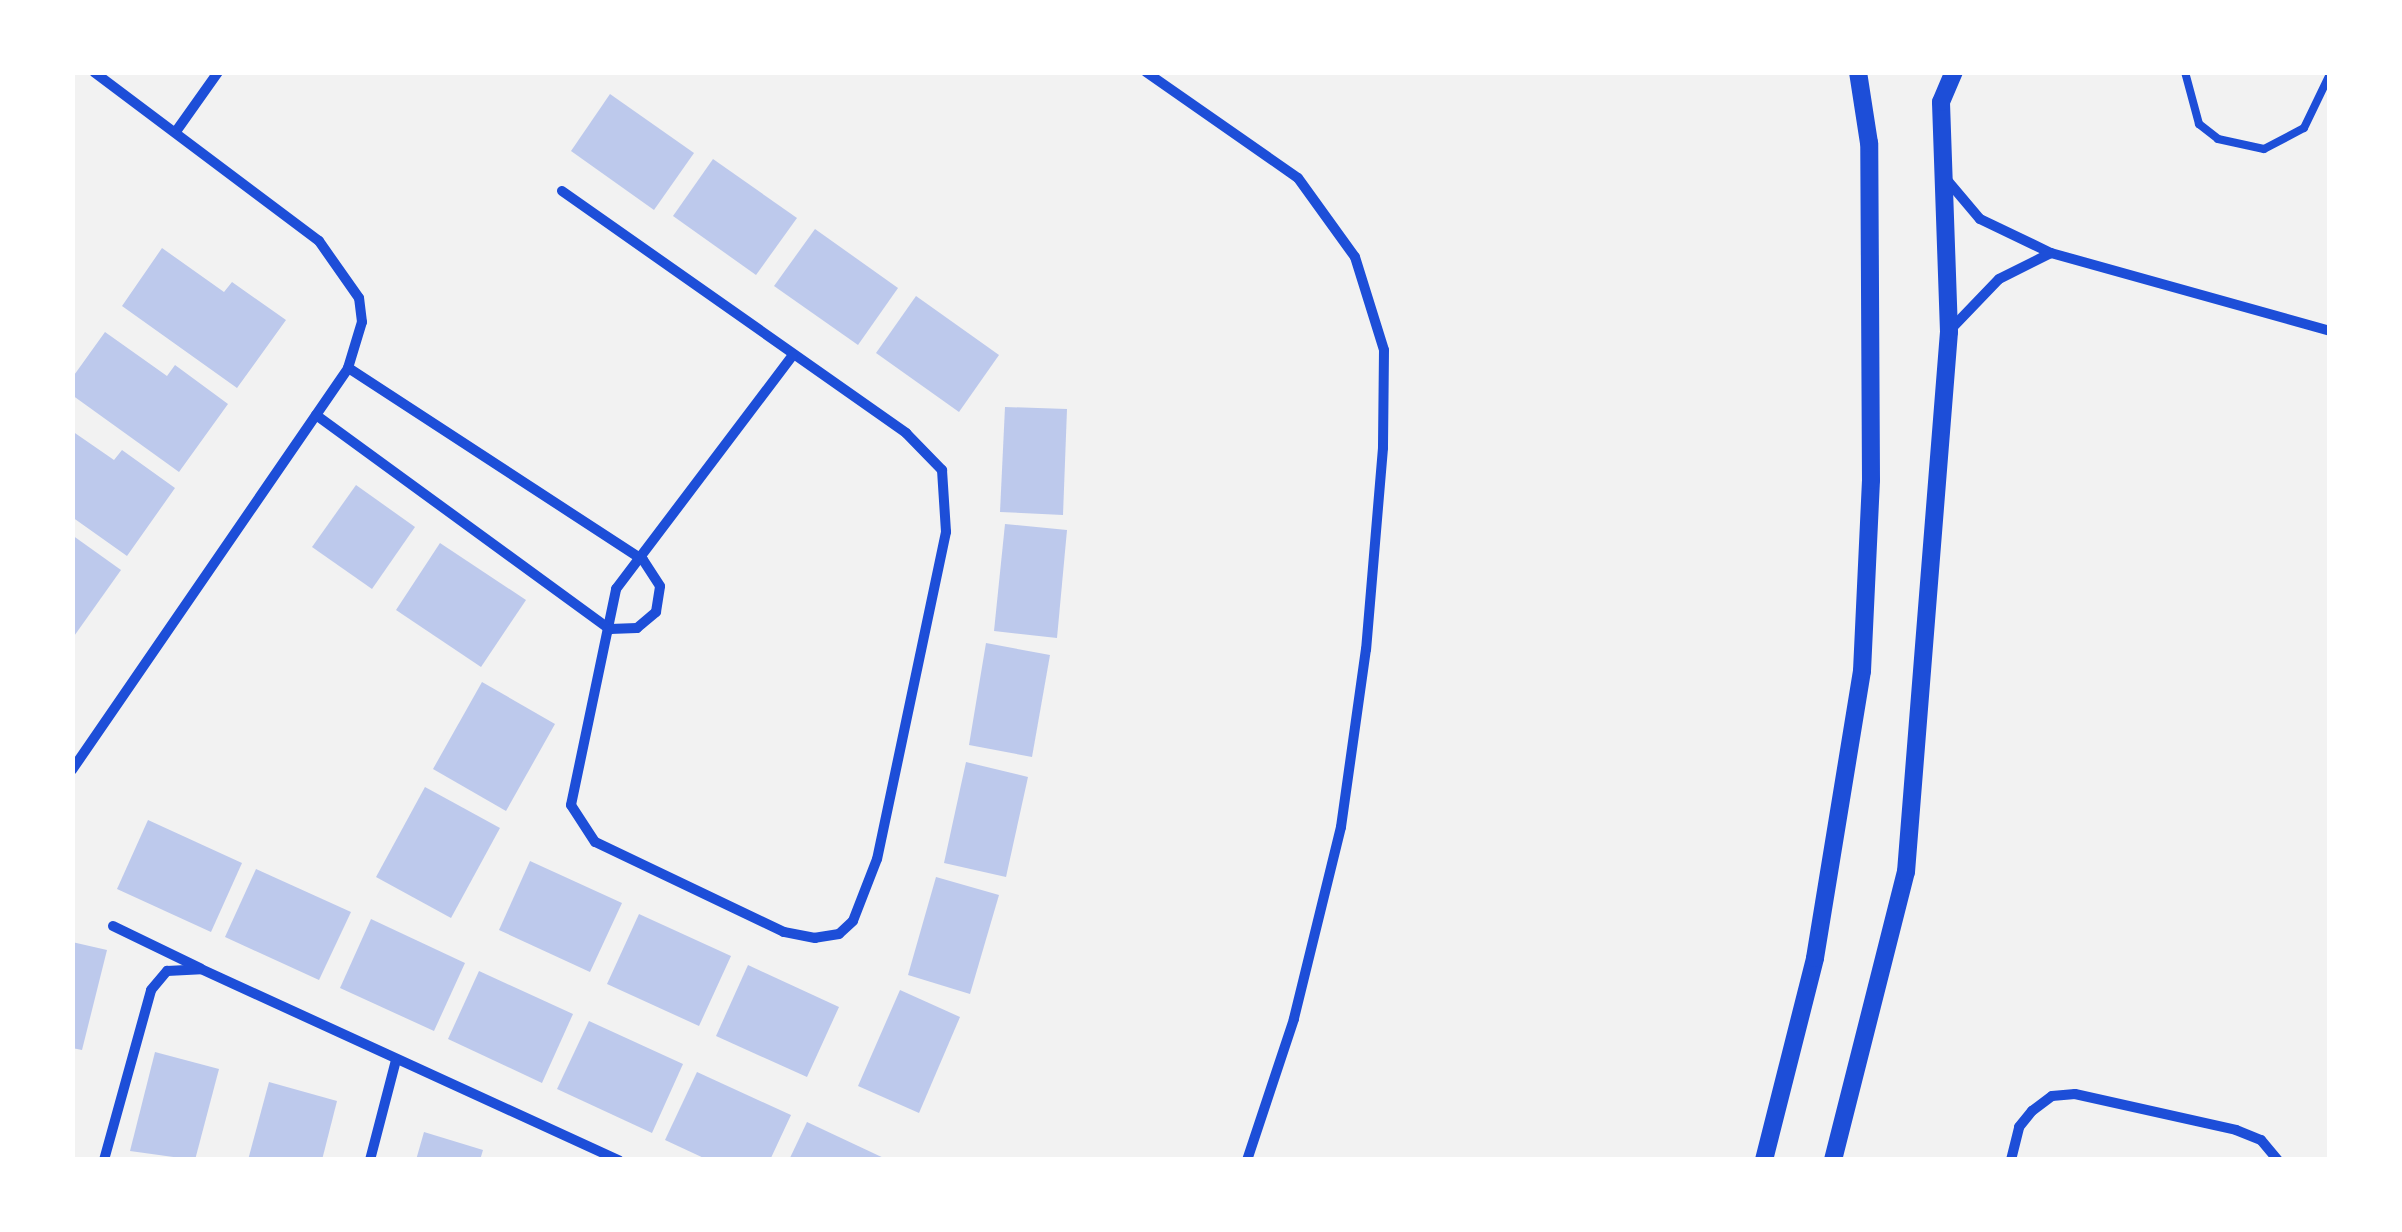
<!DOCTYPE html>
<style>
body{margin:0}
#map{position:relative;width:2402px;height:1232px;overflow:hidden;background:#f2f2f2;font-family:Inter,sans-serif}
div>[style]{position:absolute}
.building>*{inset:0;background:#bdc9ec}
.service>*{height:8px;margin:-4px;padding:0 4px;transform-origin:4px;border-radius:4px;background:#1d4ed8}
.minor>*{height:10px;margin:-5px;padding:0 5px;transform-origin:5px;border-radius:5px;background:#1d4ed8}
.tertiary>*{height:18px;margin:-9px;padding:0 9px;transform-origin:9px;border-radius:9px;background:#1d4ed8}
span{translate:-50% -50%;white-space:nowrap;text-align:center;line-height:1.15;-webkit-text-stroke:8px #fff;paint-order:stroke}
.frame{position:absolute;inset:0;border:75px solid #fff;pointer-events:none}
</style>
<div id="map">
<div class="building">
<div style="clip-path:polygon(610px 94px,694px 153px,654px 210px,571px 151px)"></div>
<div style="clip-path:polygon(713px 159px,797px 218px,756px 275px,673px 216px)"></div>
<div style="clip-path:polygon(815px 229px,898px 288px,858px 345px,774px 286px)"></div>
<div style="clip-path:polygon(162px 248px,224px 292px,232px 282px,286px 320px,237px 388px,122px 306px)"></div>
<div style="clip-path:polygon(916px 296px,999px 355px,959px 412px,876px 353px)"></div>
<div style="clip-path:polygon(105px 332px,167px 376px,175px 365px,228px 404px,179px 472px,72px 395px,72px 378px)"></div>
<div style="clip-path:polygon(1005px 407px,1067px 409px,1063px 515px,1000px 512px)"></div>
<div style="clip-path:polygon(72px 431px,114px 460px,122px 450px,175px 488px,127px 556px,72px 517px)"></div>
<div style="clip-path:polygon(356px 485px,415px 527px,372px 589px,312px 547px)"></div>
<div style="clip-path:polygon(1005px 524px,1067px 530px,1057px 638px,994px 631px)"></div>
<div style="clip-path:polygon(72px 535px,121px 570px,72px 639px)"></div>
<div style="clip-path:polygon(440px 543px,526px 600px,481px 667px,396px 610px)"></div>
<div style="clip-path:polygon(986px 643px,1050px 655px,1032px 757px,969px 745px)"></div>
<div style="clip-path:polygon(482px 682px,555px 724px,506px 811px,433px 769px)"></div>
<div style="clip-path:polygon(966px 762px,1028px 777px,1006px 877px,944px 863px)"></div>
<div style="clip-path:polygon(425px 787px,500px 828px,451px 918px,376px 877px)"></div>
<div style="clip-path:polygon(148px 820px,242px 863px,211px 932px,117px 889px)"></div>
<div style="clip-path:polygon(530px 861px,622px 903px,590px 972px,499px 930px)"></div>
<div style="clip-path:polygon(256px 869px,351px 912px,319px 980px,225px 937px)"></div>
<div style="clip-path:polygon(936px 877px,999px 895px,970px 994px,908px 975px)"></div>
<div style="clip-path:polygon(639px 914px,731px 956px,699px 1026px,607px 984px)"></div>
<div style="clip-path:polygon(371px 919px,465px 963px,434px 1031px,340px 988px)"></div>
<div style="clip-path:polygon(72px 942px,107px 950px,82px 1050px,72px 1048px)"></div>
<div style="clip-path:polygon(748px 965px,839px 1007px,807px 1077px,716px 1036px)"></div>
<div style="clip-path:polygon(479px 971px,573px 1014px,542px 1083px,448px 1039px)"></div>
<div style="clip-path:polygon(900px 990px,960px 1017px,919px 1113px,858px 1086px)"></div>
<div style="clip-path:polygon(589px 1021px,683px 1064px,652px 1133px,557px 1089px)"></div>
<div style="clip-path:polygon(155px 1052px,219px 1069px,195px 1160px,130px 1151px)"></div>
<div style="clip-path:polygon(697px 1072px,791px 1115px,770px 1160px,708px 1160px,665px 1140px)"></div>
<div style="clip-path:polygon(269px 1082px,337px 1101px,322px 1160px,248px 1160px)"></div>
<div style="clip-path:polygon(807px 1122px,888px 1160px,789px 1160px)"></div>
<div style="clip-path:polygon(424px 1132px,483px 1150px,480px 1160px,416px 1160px)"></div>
</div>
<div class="service">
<div style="left:2185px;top:72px;width:54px;rotate:74.9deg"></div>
<div style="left:2199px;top:124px;width:24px;rotate:38deg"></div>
<div style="left:2218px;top:139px;width:47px;rotate:12.3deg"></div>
<div style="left:2264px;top:149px;width:45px;rotate:-27.7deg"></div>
<div style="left:2304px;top:128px;width:60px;rotate:-64.3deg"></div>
</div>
<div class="minor">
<div style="left:1146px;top:72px;width:185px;rotate:34.9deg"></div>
<div style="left:1298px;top:178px;width:97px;rotate:54.2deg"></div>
<div style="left:1355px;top:257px;width:97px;rotate:72.7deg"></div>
<div style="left:1384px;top:350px;width:98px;rotate:90.6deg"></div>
<div style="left:1383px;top:448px;width:202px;rotate:94.8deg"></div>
<div style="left:1366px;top:649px;width:180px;rotate:98deg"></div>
<div style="left:1341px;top:827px;width:198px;rotate:103.8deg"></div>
<div style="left:1294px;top:1019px;width:149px;rotate:108.4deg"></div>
<div style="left:177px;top:130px;width:71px;rotate:-54.7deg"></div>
<div style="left:1947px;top:180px;width:51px;rotate:49.8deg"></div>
<div style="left:1980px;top:219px;width:79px;rotate:25.6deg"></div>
<div style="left:2051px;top:253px;width:290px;rotate:15.6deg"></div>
<div style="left:562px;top:191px;width:421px;rotate:35.1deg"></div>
<div style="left:906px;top:433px;width:52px;rotate:45.8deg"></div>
<div style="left:942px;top:470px;width:62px;rotate:86.3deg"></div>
<div style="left:946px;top:532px;width:334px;rotate:101.9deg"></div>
<div style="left:877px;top:859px;width:66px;rotate:111.2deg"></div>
<div style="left:853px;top:921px;width:19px;rotate:137deg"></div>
<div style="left:839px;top:934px;width:24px;rotate:171deg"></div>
<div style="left:815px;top:938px;width:32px;rotate:-169deg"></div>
<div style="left:784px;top:932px;width:209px;rotate:-154.5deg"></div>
<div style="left:595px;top:842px;width:44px;rotate:-123deg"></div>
<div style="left:571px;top:805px;width:221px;rotate:-78.2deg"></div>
<div style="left:616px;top:589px;width:293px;rotate:-52.9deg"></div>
<div style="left:1951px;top:329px;width:69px;rotate:-46.2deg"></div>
<div style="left:1999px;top:279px;width:58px;rotate:-26.6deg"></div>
<div style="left:316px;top:415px;width:364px;rotate:36.1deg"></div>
<div style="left:610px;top:629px;width:27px;rotate:-2deg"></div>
<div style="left:637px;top:628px;width:25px;rotate:-40deg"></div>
<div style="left:656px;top:612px;width:26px;rotate:-81deg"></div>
<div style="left:660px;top:586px;width:31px;rotate:-123deg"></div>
<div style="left:643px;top:560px;width:352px;rotate:-146.9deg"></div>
<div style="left:72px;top:770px;width:488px;rotate:-55.5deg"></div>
<div style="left:348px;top:368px;width:48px;rotate:-73.1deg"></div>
<div style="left:362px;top:322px;width:24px;rotate:-97deg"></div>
<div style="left:359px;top:298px;width:70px;rotate:-125.1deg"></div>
<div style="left:319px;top:241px;width:281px;rotate:-143.1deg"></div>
<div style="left:113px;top:926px;width:97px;rotate:25.8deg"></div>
<div style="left:104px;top:1160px;width:176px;rotate:-74.5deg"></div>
<div style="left:151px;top:990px;width:25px;rotate:-50deg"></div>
<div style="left:167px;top:971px;width:34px;rotate:-3deg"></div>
<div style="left:201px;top:969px;width:460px;rotate:24.6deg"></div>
<div style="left:370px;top:1160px;width:103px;rotate:-75.4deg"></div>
<div style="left:2011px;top:1160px;width:34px;rotate:-76deg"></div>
<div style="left:2019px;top:1127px;width:21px;rotate:-51deg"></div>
<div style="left:2032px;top:1111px;width:25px;rotate:-37deg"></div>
<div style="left:2052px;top:1096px;width:23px;rotate:-5deg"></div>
<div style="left:2075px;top:1094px;width:165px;rotate:12.6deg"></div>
<div style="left:2236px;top:1130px;width:27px;rotate:22deg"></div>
<div style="left:2261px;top:1140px;width:26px;rotate:50deg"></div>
</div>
<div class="tertiary">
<div style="left:1764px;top:1160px;width:208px;rotate:-75.8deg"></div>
<div style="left:1815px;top:958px;width:291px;rotate:-80.7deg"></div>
<div style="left:1862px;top:671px;width:191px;rotate:-87.3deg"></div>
<div style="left:1871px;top:480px;width:337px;rotate:-90.3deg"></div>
<div style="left:1869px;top:143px;width:72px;rotate:-98.8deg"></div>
<div style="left:1833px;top:1160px;width:297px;rotate:-75.8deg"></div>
<div style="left:1906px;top:872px;width:542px;rotate:-85.45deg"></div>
<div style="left:1949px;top:332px;width:230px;rotate:-92deg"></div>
<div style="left:1941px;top:102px;width:33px;rotate:-67deg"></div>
</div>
<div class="frame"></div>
</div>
